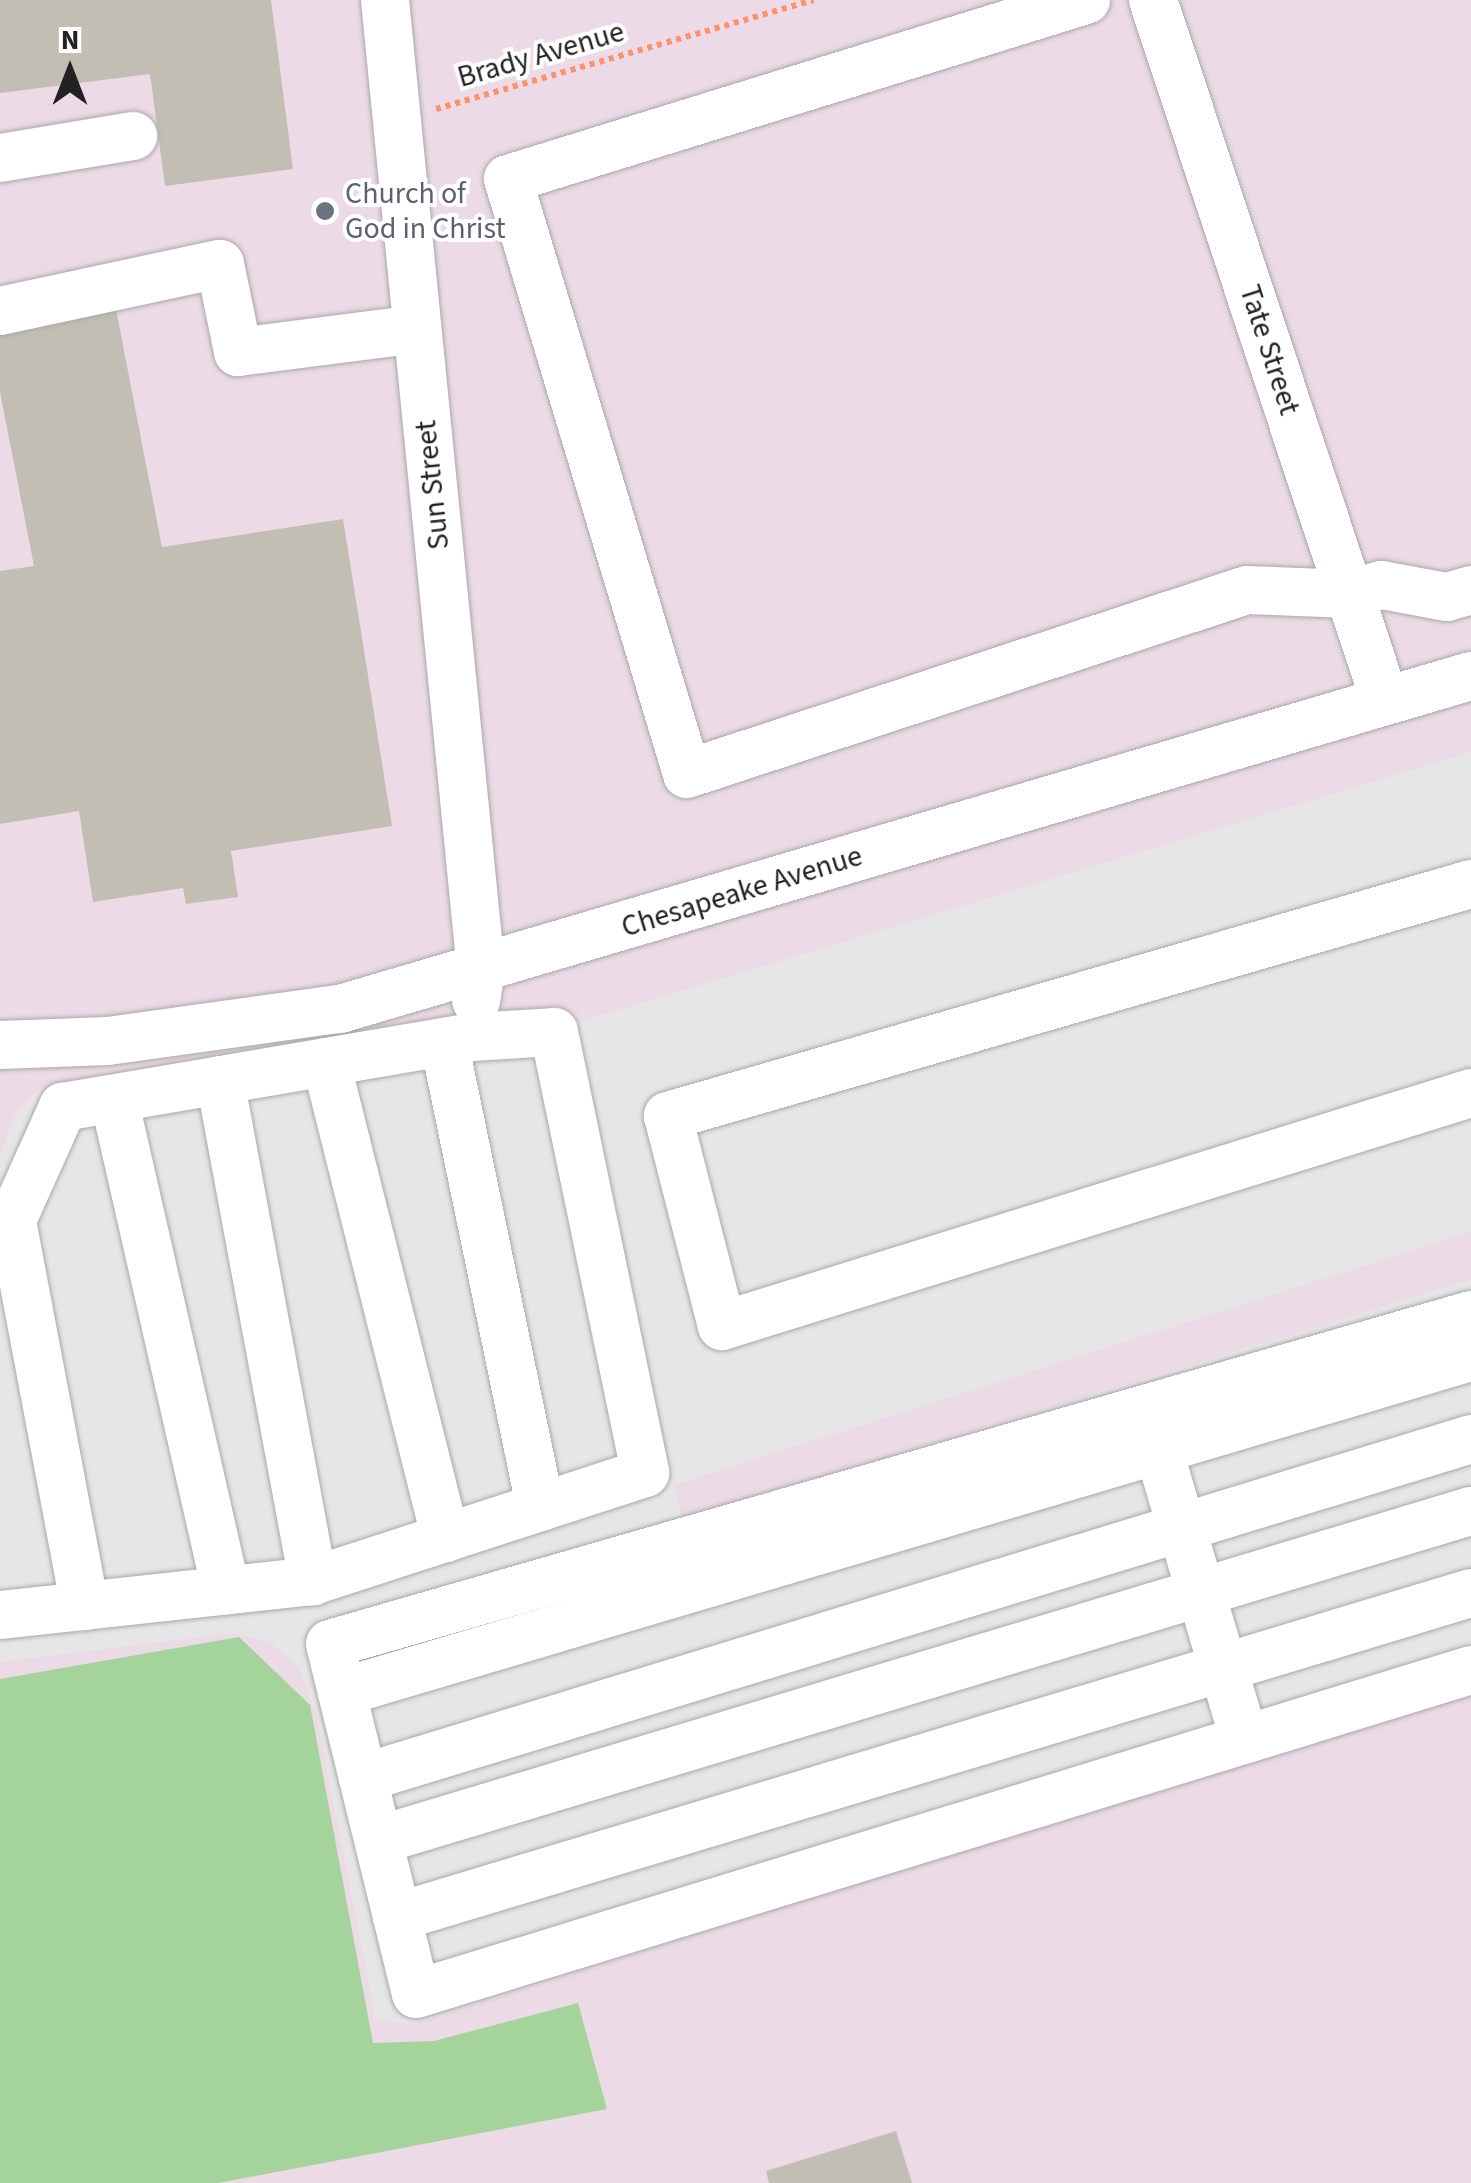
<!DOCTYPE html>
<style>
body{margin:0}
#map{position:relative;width:1471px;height:2183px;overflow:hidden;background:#f2f1e9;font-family:"Source Sans 3",sans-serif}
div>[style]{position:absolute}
.industrial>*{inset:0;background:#ecdae6}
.forest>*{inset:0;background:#a4d39c}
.parking>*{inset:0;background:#e6e6e6}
.building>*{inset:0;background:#c3beb4}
.path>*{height:6px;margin-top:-3px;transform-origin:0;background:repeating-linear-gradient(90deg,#fe936e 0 5px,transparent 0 10px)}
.roads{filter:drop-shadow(0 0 2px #a9a9a9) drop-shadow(0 0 2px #a9a9a9)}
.minor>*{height:48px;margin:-24px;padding:0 24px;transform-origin:24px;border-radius:24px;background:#fff}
.dots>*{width:28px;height:28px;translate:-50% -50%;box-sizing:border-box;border:5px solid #fff;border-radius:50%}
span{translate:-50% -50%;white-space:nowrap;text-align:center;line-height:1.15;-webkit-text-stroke:8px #fff;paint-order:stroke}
.street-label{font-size:30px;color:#222}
.worship-label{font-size:30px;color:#5b616d}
.left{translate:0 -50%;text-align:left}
.north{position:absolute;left:20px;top:20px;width:100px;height:100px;-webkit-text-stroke:8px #fff;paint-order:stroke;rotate:0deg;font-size:28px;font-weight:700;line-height:40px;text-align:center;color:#222}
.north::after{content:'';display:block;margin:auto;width:35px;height:45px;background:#222;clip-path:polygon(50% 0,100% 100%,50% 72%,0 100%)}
</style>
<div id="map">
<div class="industrial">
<div style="clip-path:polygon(0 0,1471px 0,1471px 2183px,24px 2183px,0 2132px)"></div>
</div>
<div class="forest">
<div style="clip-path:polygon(239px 1637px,310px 1705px,373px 2043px,434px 2041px,578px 2003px,607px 2109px,218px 2183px,0 2183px,0 1679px)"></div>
</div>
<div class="parking">
<div style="clip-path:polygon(1471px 752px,1471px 1232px,674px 1485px,682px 1519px,1471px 1280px,1471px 1690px,414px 2024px,376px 2020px,316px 1714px,299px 1669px,271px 1643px,234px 1633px,0 1662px,0 1154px,16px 1113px,40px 1089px,442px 1031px,575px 1023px)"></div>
</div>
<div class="building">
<div style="clip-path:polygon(0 0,271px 0,293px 169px,165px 186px,150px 74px,0 93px)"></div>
<div style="clip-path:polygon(114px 299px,162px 547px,343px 519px,392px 826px,231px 851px,238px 897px,186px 904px,183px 888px,93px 902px,79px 811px,0 824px,0 571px,34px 566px,0 392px,0 321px)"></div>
<div style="clip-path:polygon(896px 2131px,912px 2183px,769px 2183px,766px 2171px)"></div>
</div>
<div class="path">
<div style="left:436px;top:109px;width:393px;rotate:-16.1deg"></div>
</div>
<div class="roads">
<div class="minor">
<div style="left:385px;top:0;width:975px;rotate:84.35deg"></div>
<div style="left:481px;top:970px;width:31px;rotate:99deg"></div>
<div style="left:1086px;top:0;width:605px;rotate:162.79deg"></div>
<div style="left:508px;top:179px;width:621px;rotate:73.26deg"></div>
<div style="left:687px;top:774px;width:589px;rotate:-18.19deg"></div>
<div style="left:1247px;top:590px;width:103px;rotate:2.2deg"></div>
<div style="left:1350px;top:594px;width:33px;rotate:-16deg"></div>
<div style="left:1382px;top:585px;width:66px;rotate:10.5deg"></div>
<div style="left:1447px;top:597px;width:25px;rotate:-16deg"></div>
<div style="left:1153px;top:0;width:738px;rotate:71.69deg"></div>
<div style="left:0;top:158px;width:135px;rotate:-9.4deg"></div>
<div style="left:0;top:311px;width:225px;rotate:-12.1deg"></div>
<div style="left:220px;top:264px;width:90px;rotate:78.4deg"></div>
<div style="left:238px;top:352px;width:180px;rotate:-7.3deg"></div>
<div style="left:1471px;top:884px;width:836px;rotate:163.89deg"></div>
<div style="left:668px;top:1116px;width:217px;rotate:75.6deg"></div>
<div style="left:722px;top:1326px;width:784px;rotate:-17.28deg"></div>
<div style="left:444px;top:1042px;width:475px;rotate:78.3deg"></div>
<div style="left:0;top:1045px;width:108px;rotate:-2.1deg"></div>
<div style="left:108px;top:1041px;width:234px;rotate:-7.9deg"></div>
<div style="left:340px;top:1009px;width:1179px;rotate:-16.41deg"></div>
<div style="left:326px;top:1062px;width:491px;rotate:75.9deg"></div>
<div style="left:220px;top:1080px;width:510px;rotate:79.48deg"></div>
<div style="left:114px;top:1099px;width:504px;rotate:77.15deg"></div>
<div style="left:12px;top:1221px;width:392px;rotate:79.3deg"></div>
<div style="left:0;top:1247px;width:154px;rotate:-65.8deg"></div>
<div style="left:63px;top:1107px;width:414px;rotate:-9.7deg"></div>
<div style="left:471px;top:1037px;width:83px;rotate:-3.4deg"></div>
<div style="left:554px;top:1032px;width:450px;rotate:78.3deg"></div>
<div style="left:645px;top:1473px;width:349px;rotate:162deg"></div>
<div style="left:313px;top:1581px;width:315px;rotate:173.8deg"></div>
<div style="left:1471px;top:1315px;width:1187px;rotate:163.92deg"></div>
<div style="left:330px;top:1644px;width:360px;rotate:76.2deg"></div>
<div style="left:416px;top:1994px;width:1104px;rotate:-17.07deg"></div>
<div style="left:1150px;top:1421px;width:331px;rotate:73.5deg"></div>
<div style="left:342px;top:1692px;width:1178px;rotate:-16.53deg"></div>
<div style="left:363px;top:1778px;width:1159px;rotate:-17.01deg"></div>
<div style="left:379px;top:1840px;width:1140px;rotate:-16.77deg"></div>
<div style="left:397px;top:1917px;width:1122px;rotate:-16.79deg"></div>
</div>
</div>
<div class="dots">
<div style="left:325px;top:211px;background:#6b7280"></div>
</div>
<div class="street-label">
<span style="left:541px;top:55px;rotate:-16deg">Brady Avenue</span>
<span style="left:1269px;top:350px;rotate:72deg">Tate Street</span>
<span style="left:433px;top:485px;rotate:-96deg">Sun Street</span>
<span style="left:742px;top:892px;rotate:-17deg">Chesapeake Avenue</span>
</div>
<div class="worship-label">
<span class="left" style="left:345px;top:211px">Church of<br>God in Christ</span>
</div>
<div class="north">N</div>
</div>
